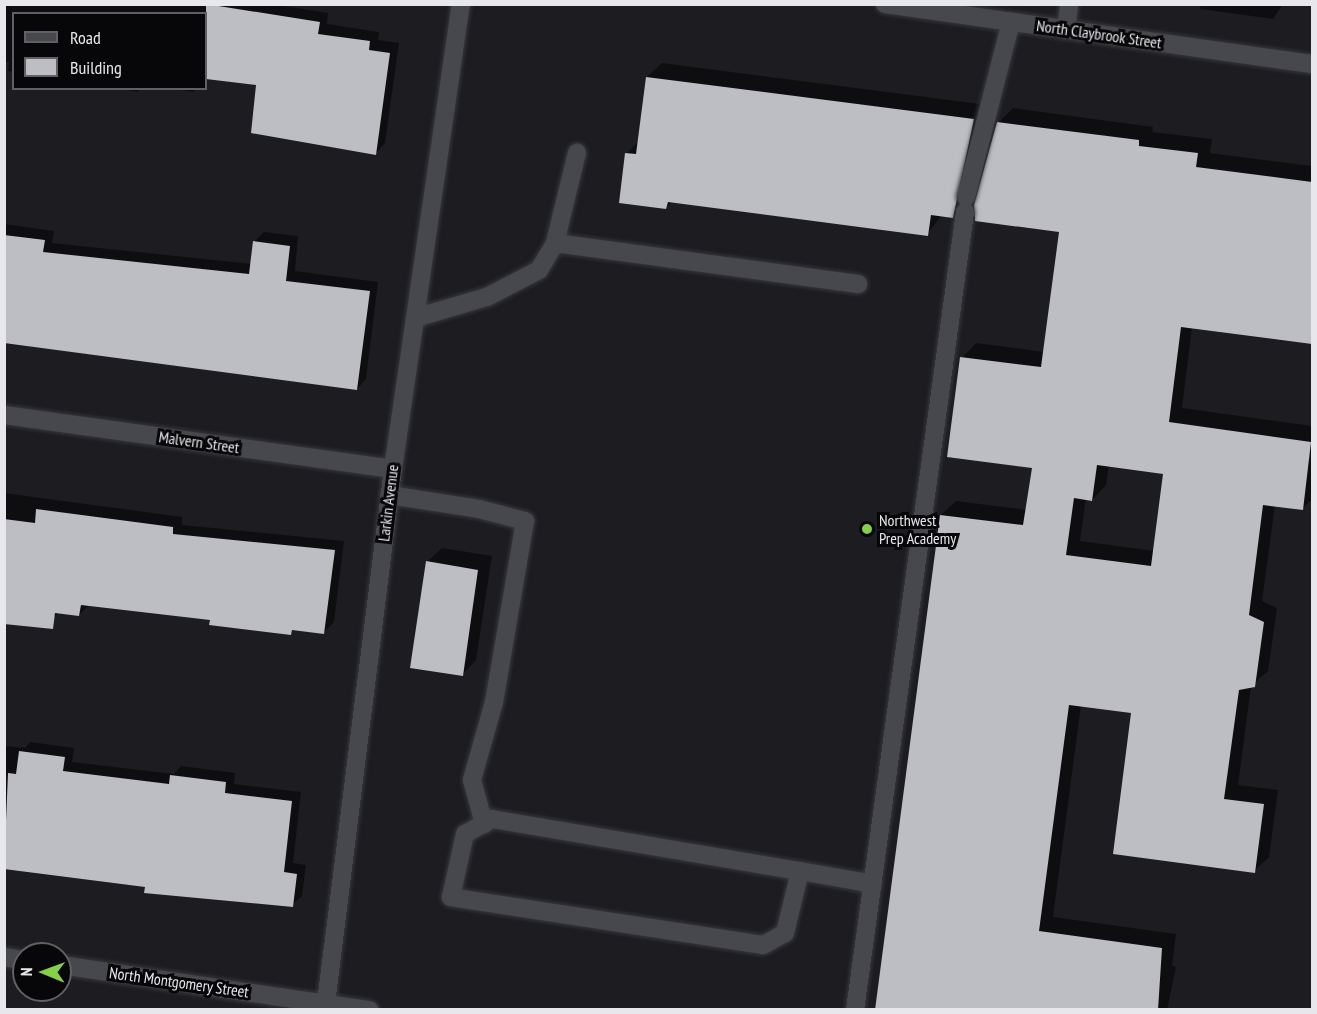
<!DOCTYPE html>
<style>
body{margin:0}
#map{position:relative;width:1317px;height:1014px;overflow:hidden;background:#1c1c21;font-family:"PT Sans Narrow",sans-serif}
div>[style]{position:absolute}
.shadow>*{inset:0;background:#0007}
.building>*{inset:0;background:#bdbdc4}
.roads{filter:drop-shadow(0 0 2px #38383c) drop-shadow(0 0 2px #38383c)}
.minor>*{height:18px;margin:-9px;padding:0 9px;transform-origin:9px;border-radius:9px;background:#47484d}
.dots>*{width:16px;height:16px;translate:-50% -50%;box-sizing:border-box;border:3px solid #070709;border-radius:50%}
span{translate:-50% -50%;white-space:nowrap;text-align:center;line-height:1.15;-webkit-text-stroke:6px #070709;paint-order:stroke}
.street-label{font-size:16px;color:#e8e8ec}
.poi-label{font-size:16px;color:#e8e8ec}
.left{translate:0 -50%;text-align:left}
.frame{position:absolute;inset:0;border:6px solid #e8e8ec;pointer-events:none}
.legend{position:absolute;left:12px;top:12px;width:195px;height:78px;box-sizing:border-box;background:#070709;border:2px solid #616164;margin:0;padding:8px 10px;list-style:none;font-size:18px;color:#e8e8ec}
.legend li{display:flex;align-items:center;gap:12px;height:30px}
.legend b{width:30px;border:2px solid #616164}
.north{position:absolute;left:12px;top:942px;width:60px;height:60px;box-sizing:border-box;background:#070709;border:2px solid #616164;border-radius:50%;rotate:271deg;font-size:16px;font-weight:700;line-height:24px;text-align:center;color:#e8e8ec}
.north::after{content:'';display:block;margin:auto;width:21px;height:27px;background:#86cf4b;clip-path:polygon(50% 0,100% 100%,50% 72%,0 100%)}
</style>
<div id="map">
<div class="shadow">
<div style="clip-path:polygon(4px 4px,271px 4px,328px 13px,327px 24px,379px 32px,378px 40px,399px 43px,385px 143px,376px 153px,257px 84px,206px 77px,206px 14px,14px 14px,14px 72px,8px 71px,9px 62px,4px 62px)"></div>
<div style="clip-path:polygon(1201px 4px,1283px 4px,1273px 19px,1200px 9px)"></div>
<div style="clip-path:polygon(662px 63px,988px 105px,967px 202px,952px 217px,942px 215px,927px 234px,672px 201px,666px 208px,627px 153px,639px 141px,647px 77px)"></div>
<div style="clip-path:polygon(117px 88px,141px 88px,138px 92px)"></div>
<div style="clip-path:polygon(168px 88px,197px 88px,194px 92px)"></div>
<div style="clip-path:polygon(evenodd,1013px 108px,1153px 127px,1152px 132px,1212px 139px,1210px 153px,1312px 166px,1312px 342px,1192px 327px,1182px 408px,1312px 426px,1312px 499px,1302px 509px,1275px 505px,1262px 601px,1277px 608px,1268px 671px,1251px 686px,1238px 785px,1278px 790px,1269px 857px,1254px 871px,1132px 711px,1081px 705px,1053px 917px,1176px 934px,1172px 966px,1176px 967px,1167px 1010px,877px 1010px,941px 515px,956px 501px,1027px 510px,1033px 467px,962px 358px,976px 343px,1044px 352px,1061px 231px,998px 123px,1013px 108px,1109px 465px,1164px 473px,1154px 551px,1080px 541px,1086px 498px,1092px 500px,1106px 485px,1109px 465px)"></div>
<div style="clip-path:polygon(4px 224px,54px 231px,52px 243px,252px 264px,254px 242px,264px 232px,298px 236px,295px 271px,378px 282px,366px 379px,357px 389px,4px 343px)"></div>
<div style="clip-path:polygon(4px 493px,182px 517px,182px 525px,344px 541px,334px 622px,324px 632px,295px 629px,290px 633px,212px 619px,89px 605px,79px 615px,59px 612px,54px 617px,4px 611px)"></div>
<div style="clip-path:polygon(442px 548px,492px 556px,476px 660px,462px 675px,427px 562px)"></div>
<div style="clip-path:polygon(30px 742px,74px 748px,72px 762px,174px 774px,181px 766px,235px 773px,234px 784px,301px 792px,293px 863px,306px 865px,302px 896px,292px 905px,4px 865px,4px 746px,25px 748px)"></div>
</div>
<div class="building">
<div style="clip-path:polygon(206px 4px,320px 22px,318px 34px,370px 41px,369px 50px,390px 53px,376px 155px,251px 133px,256px 85px,206px 79px)"></div>
<div style="clip-path:polygon(646px 77px,974px 119px,953px 218px,931px 215px,928px 236px,668px 202px,666px 209px,619px 203px,625px 153px,636px 154px)"></div>
<div style="clip-path:polygon(evenodd,997px 122px,1139px 140px,1139px 146px,1198px 153px,1196px 167px,1312px 182px,1312px 344px,1181px 327px,1169px 422px,1311px 442px,1303px 510px,1263px 505px,1249px 615px,1264px 622px,1255px 687px,1239px 690px,1224px 799px,1264px 804px,1255px 873px,1113px 854px,1131px 713px,1069px 705px,1039px 931px,1162px 948px,1158px 1010px,875px 1010px,940px 515px,1023px 525px,1032px 468px,947px 457px,960px 357px,1041px 367px,1059px 232px,975px 221px,974px 205px,997px 122px,1097px 465px,1163px 474px,1151px 566px,1066px 555px,1074px 498px,1092px 501px,1097px 465px)"></div>
<div style="clip-path:polygon(4px 235px,45px 240px,43px 252px,249px 274px,253px 241px,290px 246px,286px 281px,370px 291px,357px 390px,4px 343px)"></div>
<div style="clip-path:polygon(36px 509px,173px 527px,173px 534px,335px 550px,324px 634px,292px 630px,291px 635px,209px 625px,210px 620px,81px 605px,79px 616px,55px 613px,53px 629px,4px 624px,4px 519px,35px 523px)"></div>
<div style="clip-path:polygon(426px 561px,478px 570px,463px 676px,410px 668px)"></div>
<div style="clip-path:polygon(19px 751px,65px 757px,63px 771px,169px 784px,170px 775px,226px 782px,225px 793px,292px 801px,284px 872px,297px 874px,293px 907px,144px 893px,145px 887px,4px 869px,8px 773px,16px 774px)"></div>
</div>
<div class="roads">
<div class="minor">
<div style="left:885px;top:4px;width:431px;rotate:8deg"></div>
<div style="left:1066px;top:30px;width:26px;rotate:-83deg"></div>
<div style="left:966px;top:197px;width:181px;rotate:-75.6deg"></div>
<div style="left:555px;top:243px;width:93px;rotate:-76.3deg"></div>
<div style="left:415px;top:318px;width:75px;rotate:-16.3deg"></div>
<div style="left:487px;top:297px;width:59px;rotate:-27.4deg"></div>
<div style="left:539px;top:270px;width:31px;rotate:-59deg"></div>
<div style="left:555px;top:243px;width:306px;rotate:7.7deg"></div>
<div style="left:4px;top:415px;width:393px;rotate:7.9deg"></div>
<div style="left:389px;top:495px;width:91px;rotate:8.8deg"></div>
<div style="left:479px;top:509px;width:48px;rotate:14.6deg"></div>
<div style="left:525px;top:521px;width:184px;rotate:99.7deg"></div>
<div style="left:494px;top:702px;width:81px;rotate:105.8deg"></div>
<div style="left:472px;top:780px;width:46px;rotate:74.7deg"></div>
<div style="left:800px;top:871px;width:64px;rotate:103.6deg"></div>
<div style="left:785px;top:933px;width:25px;rotate:151deg"></div>
<div style="left:763px;top:945px;width:316px;rotate:-171.3deg"></div>
<div style="left:451px;top:897px;width:65px;rotate:-77.5deg"></div>
<div style="left:465px;top:834px;width:31px;rotate:-29deg"></div>
<div style="left:492px;top:819px;width:312px;rotate:9.6deg"></div>
<div style="left:800px;top:871px;width:74px;rotate:10.1deg"></div>
<div style="left:4px;top:957px;width:20px;rotate:9deg"></div>
<div style="left:60px;top:965px;width:313px;rotate:8.3deg"></div>
<div style="left:326px;top:1003px;width:538px;rotate:-82.85deg"></div>
<div style="left:393px;top:469px;width:470px;rotate:-81.7deg"></div>
<div style="left:855px;top:1010px;width:806px;rotate:-82.15deg"></div>
</div>
</div>
<div class="dots">
<div style="left:867px;top:529px;background:#86cf4b"></div>
</div>
<div class="street-label">
<span style="left:1099px;top:34px;rotate:8deg">North Claybrook Street</span>
<span style="left:199px;top:442px;rotate:8deg">Malvern Street</span>
<span style="left:388px;top:503px;rotate:-83deg">Larkin Avenue</span>
<span style="left:179px;top:982px;rotate:8deg">North Montgomery Street</span>
</div>
<div class="poi-label">
<span class="left" style="left:879px;top:529px">Northwest<br>Prep Academy</span>
</div>
<div class="frame"></div>
<ul class="legend">
<li><b style="height:8px;background:#47484d"></b>Road</li>
<li><b style="height:16px;background:#bdbdc4"></b>Building</li>
</ul>
<div class="north">N</div>
</div>
